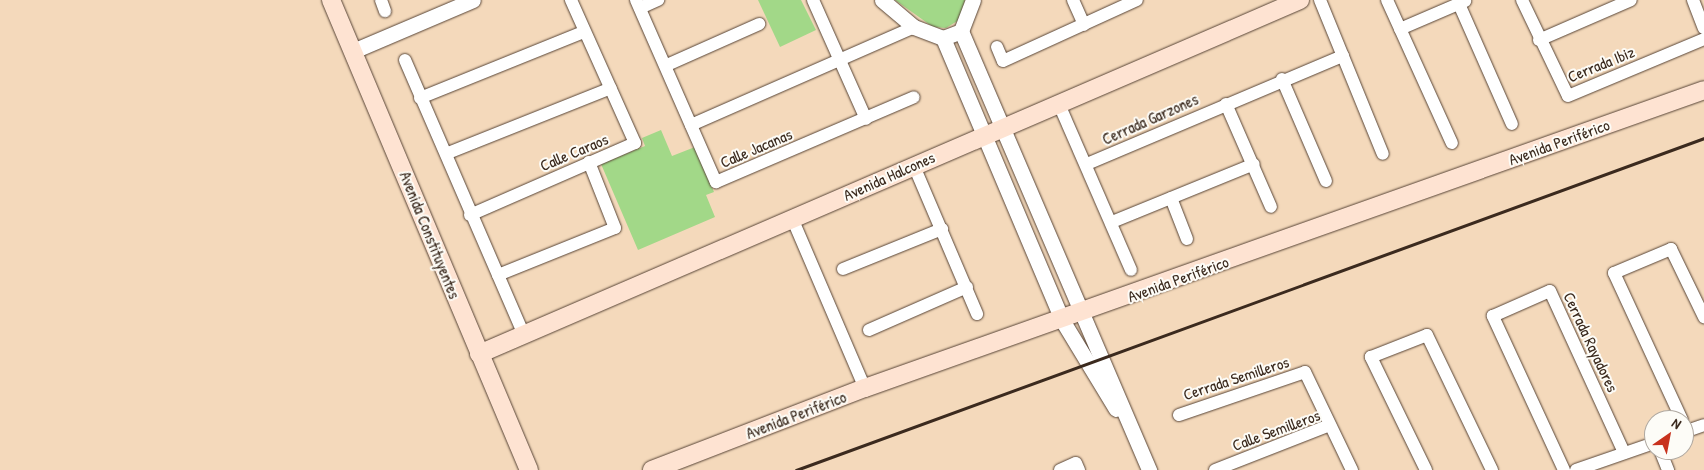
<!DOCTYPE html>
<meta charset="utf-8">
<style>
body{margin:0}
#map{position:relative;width:1704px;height:470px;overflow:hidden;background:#f4d9bb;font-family:"Patrick Hand",sans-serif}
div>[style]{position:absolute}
.green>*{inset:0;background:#a2d888}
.roads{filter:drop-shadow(0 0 1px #574436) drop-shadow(0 0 1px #574436)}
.minor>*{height:12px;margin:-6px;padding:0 6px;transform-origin:6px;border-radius:6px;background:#fff}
.tertiary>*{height:15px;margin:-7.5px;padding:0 7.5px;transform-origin:7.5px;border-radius:7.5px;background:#fff}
.secondary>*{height:18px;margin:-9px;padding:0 9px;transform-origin:9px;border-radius:9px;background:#fee3d2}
.rail>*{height:3px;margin:-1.5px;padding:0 1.5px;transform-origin:1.5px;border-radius:1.5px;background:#3b2a1e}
span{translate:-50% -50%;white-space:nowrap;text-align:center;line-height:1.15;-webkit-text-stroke:4px #fdfcf7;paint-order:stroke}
.street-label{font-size:16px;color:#3b2a1e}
.north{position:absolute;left:1644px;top:410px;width:50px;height:50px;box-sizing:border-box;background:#fdfcf7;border:1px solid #afa8a0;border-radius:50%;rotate:33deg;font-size:14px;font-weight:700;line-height:20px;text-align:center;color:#3b2a1e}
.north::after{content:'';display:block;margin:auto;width:18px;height:22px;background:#c8321e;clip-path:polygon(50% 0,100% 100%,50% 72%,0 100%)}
</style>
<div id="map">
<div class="green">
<div style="clip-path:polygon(758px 0,801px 0,816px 30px,780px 47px)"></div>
<div style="clip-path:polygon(895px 0,965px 0,959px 20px,946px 28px,933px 27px)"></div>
<div style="clip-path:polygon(661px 130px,672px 156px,695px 147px,714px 192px,706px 195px,715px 217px,638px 250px,601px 164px,645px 146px,642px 138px)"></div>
</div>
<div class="roads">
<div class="minor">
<div style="left:381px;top:0;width:12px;rotate:70deg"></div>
<div style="left:636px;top:0;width:199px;rotate:66.3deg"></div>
<div style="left:716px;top:182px;width:215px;rotate:-23.2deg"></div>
<div style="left:813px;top:0;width:130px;rotate:66deg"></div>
<div style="left:1073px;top:0;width:27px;rotate:66deg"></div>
<div style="left:1320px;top:0;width:166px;rotate:67.8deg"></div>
<div style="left:1387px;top:0;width:157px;rotate:65.6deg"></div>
<div style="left:1522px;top:0;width:106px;rotate:64.4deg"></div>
<div style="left:1568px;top:96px;width:147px;rotate:-22.7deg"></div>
<div style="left:1693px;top:0;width:30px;rotate:69deg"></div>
<div style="left:1459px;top:4px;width:131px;rotate:66.2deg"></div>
<div style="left:640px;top:8px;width:20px;rotate:-24deg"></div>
<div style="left:1400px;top:29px;width:71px;rotate:-23.3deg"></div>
<div style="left:1539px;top:40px;width:100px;rotate:-23.5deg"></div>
<div style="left:997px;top:47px;width:15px;rotate:67deg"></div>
<div style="left:1003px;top:61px;width:147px;rotate:-24.5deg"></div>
<div style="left:405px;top:60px;width:297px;rotate:66.6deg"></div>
<div style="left:667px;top:65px;width:101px;rotate:-24deg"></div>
<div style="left:1282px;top:79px;width:111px;rotate:66.7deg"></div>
<div style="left:420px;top:98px;width:176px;rotate:-22deg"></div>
<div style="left:1058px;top:102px;width:183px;rotate:66.5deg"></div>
<div style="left:1226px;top:104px;width:112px;rotate:66.4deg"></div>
<div style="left:691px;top:125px;width:244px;rotate:-23.7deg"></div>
<div style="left:448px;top:153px;width:175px;rotate:-21.7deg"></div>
<div style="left:1087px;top:164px;width:278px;rotate:-22.9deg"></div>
<div style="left:914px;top:166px;width:161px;rotate:66.9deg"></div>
<div style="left:1171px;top:198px;width:44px;rotate:68.7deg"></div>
<div style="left:470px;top:215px;width:180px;rotate:-23.6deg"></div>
<div style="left:635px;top:143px;width:157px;rotate:-114.1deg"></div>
<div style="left:792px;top:218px;width:185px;rotate:66.8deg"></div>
<div style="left:1112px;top:222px;width:153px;rotate:-22.2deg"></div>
<div style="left:843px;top:269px;width:107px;rotate:-22deg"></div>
<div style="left:498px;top:275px;width:126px;rotate:-21.9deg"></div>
<div style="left:615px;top:228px;width:71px;rotate:-111.5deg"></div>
<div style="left:869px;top:330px;width:107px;rotate:-23.7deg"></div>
<div style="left:1179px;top:415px;width:133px;rotate:-18.8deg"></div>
<div style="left:1305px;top:372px;width:109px;rotate:64.4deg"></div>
<div style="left:1682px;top:420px;width:162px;rotate:-114.8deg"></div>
<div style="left:1614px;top:273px;width:62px;rotate:-22.8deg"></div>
<div style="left:1671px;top:249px;width:76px;rotate:64.1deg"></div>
<div style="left:1684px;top:432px;width:21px;rotate:-19deg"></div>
<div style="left:1660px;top:450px;width:22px;rotate:68deg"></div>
<div style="left:1060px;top:470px;width:17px;rotate:-24deg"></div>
<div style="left:1076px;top:463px;width:8px;rotate:67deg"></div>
<div style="left:1215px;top:470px;width:123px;rotate:-21.4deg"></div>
<div style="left:1426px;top:470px;width:126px;rotate:-116deg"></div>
<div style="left:1371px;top:357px;width:60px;rotate:-21.4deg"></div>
<div style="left:1427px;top:335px;width:150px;rotate:64.3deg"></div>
<div style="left:1564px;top:470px;width:170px;rotate:-114.8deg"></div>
<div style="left:1493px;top:316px;width:62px;rotate:-23.7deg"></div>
<div style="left:1550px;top:291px;width:178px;rotate:65.4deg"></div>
<div style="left:1576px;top:470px;width:83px;rotate:-19.1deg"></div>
</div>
<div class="tertiary">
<div style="left:882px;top:0;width:42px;rotate:40.2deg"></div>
<div style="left:914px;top:27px;width:31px;rotate:21deg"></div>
<div style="left:943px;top:38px;width:19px;rotate:-21deg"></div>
<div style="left:961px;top:31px;width:33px;rotate:-69deg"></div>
<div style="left:961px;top:31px;width:478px;rotate:66.8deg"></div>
<div style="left:943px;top:38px;width:306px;rotate:67.1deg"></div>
<div style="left:1062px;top:320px;width:104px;rotate:58.8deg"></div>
<div style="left:353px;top:51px;width:130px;rotate:-23deg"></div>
</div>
<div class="secondary">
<div style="left:331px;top:0;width:510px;rotate:67.16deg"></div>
<div style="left:479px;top:354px;width:894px;rotate:-23.32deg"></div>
<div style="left:652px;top:470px;width:228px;rotate:-21.1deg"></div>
<div style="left:865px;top:388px;width:890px;rotate:-19.55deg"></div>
</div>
</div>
<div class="rail">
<div style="left:796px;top:470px;width:967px;rotate:-20.08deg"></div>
</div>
<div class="street-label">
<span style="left:1601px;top:64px;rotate:-22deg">Cerrada Ibiz</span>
<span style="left:1150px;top:119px;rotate:-24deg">Cerrada Garzones</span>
<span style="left:1559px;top:142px;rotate:-20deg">Avenida Periférico</span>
<span style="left:756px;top:148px;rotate:-23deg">Calle Jacanas</span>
<span style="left:574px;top:152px;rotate:-23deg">Calle Caraos</span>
<span style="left:889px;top:176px;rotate:-24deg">Avenida Halcones</span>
<span style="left:430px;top:235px;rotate:68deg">Avenida Constituyentes</span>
<span style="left:1178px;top:279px;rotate:-20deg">Avenida Periférico</span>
<span style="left:1591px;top:342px;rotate:65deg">Cerrada Rayadores</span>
<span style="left:1236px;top:378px;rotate:-18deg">Cerrada Semilleros</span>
<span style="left:796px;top:415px;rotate:-21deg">Avenida Periférico</span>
<span style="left:1276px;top:430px;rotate:-20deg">Calle Semilleros</span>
</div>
<div class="north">N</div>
</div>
